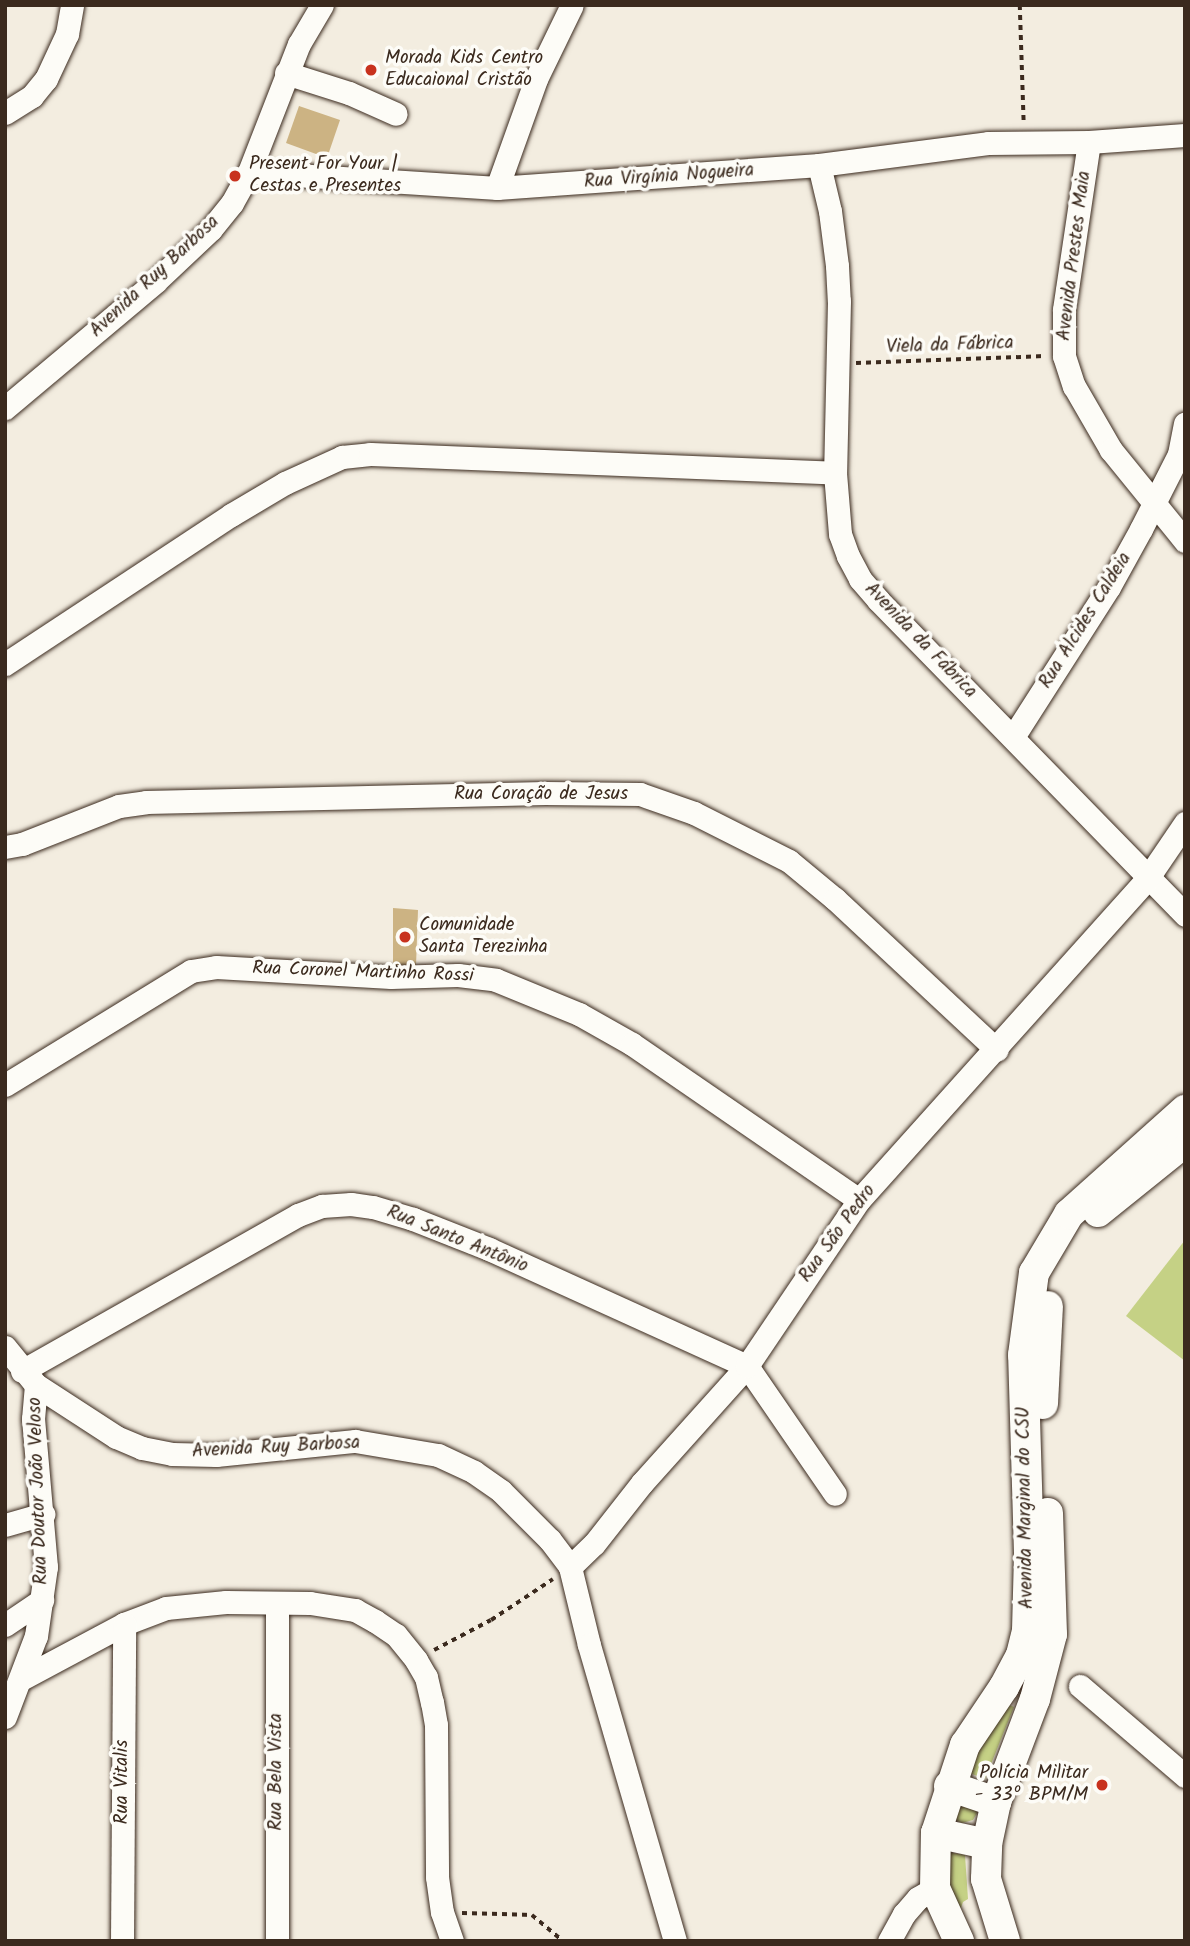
<!DOCTYPE html>
<meta charset="utf-8">
<style>
body{margin:0}
#map{position:relative;width:1190px;height:1946px;overflow:hidden;background:#f3ede0;font-family:Kalam,sans-serif}
div>[style]{position:absolute}
.green>*{inset:0;background:#c5d185}
.building>*{inset:0;background:#ccb383}
.path>*{height:3.5px;margin-top:-1.75px;transform-origin:0;background:repeating-linear-gradient(90deg,#3b2a1e 0 5px,transparent 0 10px)}
.roads{filter:drop-shadow(0 0 2px #3b2a1e) drop-shadow(0 0 2px #3b2a1e)}
.minor>*{height:23px;margin:-11.5px;padding:0 11.5px;transform-origin:11.5px;border-radius:11.5px;background:#fdfcf7}
.major>*{height:30px;margin:-15px;padding:0 15px;transform-origin:15px;border-radius:15px;background:#fdfcf7}
.dots>*{width:19px;height:19px;translate:-50% -50%;box-sizing:border-box;border:4px solid #fdfcf7;border-radius:50%}
span{translate:-50% -50%;white-space:nowrap;text-align:center;line-height:1.15;-webkit-text-stroke:7px #fdfcf7;paint-order:stroke}
.poi-label{font-size:19px;color:#3b2a1e}
.left{translate:0 -50%;text-align:left}
.right{translate:-100% -50%;text-align:right}
.street-label{font-size:19px;color:#3b2a1e}
.frame{position:absolute;inset:0;border:7px solid #3b2a1e;pointer-events:none}
</style>
<div id="map">
<div class="green">
<div style="clip-path:polygon(1185px 1240px,1185px 1361px,1126px 1316px)"></div>
<div style="clip-path:polygon(1007px 1704px,1014px 1707px,985px 1779px,967px 1772px)"></div>
<div style="clip-path:polygon(951px 1804px,976px 1807px,977px 1813px,973px 1820px,962px 1823px,956px 1820px)"></div>
<div style="clip-path:polygon(947px 1852px,965px 1855px,968px 1899px,963px 1902px,959px 1913px,948px 1885px)"></div>
</div>
<div class="building">
<div style="clip-path:polygon(299px 106px,340px 120px,327px 158px,286px 143px)"></div>
<div style="clip-path:polygon(393px 908px,418px 910px,416px 966px,393px 965px)"></div>
</div>
<div class="path">
<div style="left:1020px;top:5px;width:118px;rotate:88.1deg"></div>
<div style="left:856px;top:363px;width:188px;rotate:-2.1deg"></div>
<div style="left:434px;top:1650px;width:64px;rotate:-27.8deg"></div>
<div style="left:491px;top:1620px;width:74px;rotate:-33.5deg"></div>
<div style="left:462px;top:1913px;width:70px;rotate:1.6deg"></div>
<div style="left:532px;top:1915px;width:40px;rotate:40deg"></div>
</div>
<div class="roads">
<div class="minor">
<div style="left:286px;top:73px;width:66px;rotate:17.6deg"></div>
<div style="left:349px;top:93px;width:51px;rotate:24.1deg"></div>
<div style="left:5px;top:113px;width:32px;rotate:-32deg"></div>
<div style="left:32px;top:96px;width:22px;rotate:-51deg"></div>
<div style="left:46px;top:79px;width:50px;rotate:-65deg"></div>
<div style="left:67px;top:34px;width:29px;rotate:-80deg"></div>
<div style="left:1089px;top:142px;width:170px;rotate:98.5deg"></div>
<div style="left:1064px;top:310px;width:46px;rotate:90deg"></div>
<div style="left:1064px;top:356px;width:32px;rotate:72deg"></div>
<div style="left:1074px;top:386px;width:74px;rotate:60deg"></div>
<div style="left:1111px;top:450px;width:117px;rotate:50.9deg"></div>
<div style="left:819px;top:165px;width:47px;rotate:76.6deg"></div>
<div style="left:830px;top:211px;width:55px;rotate:82.7deg"></div>
<div style="left:837px;top:266px;width:35px;rotate:87deg"></div>
<div style="left:839px;top:301px;width:172px;rotate:91.3deg"></div>
<div style="left:835px;top:473px;width:61px;rotate:85.3deg"></div>
<div style="left:840px;top:534px;width:23px;rotate:70deg"></div>
<div style="left:848px;top:556px;width:26px;rotate:62deg"></div>
<div style="left:860px;top:579px;width:28px;rotate:49deg"></div>
<div style="left:878px;top:600px;width:440px;rotate:45.7deg"></div>
<div style="left:249px;top:172px;width:249px;rotate:3.7deg"></div>
<div style="left:497px;top:188px;width:323px;rotate:-4.1deg"></div>
<div style="left:819px;top:165px;width:170px;rotate:-7.4deg"></div>
<div style="left:988px;top:143px;width:101px;rotate:-0.6deg"></div>
<div style="left:1089px;top:142px;width:96px;rotate:-4.2deg"></div>
<div style="left:497px;top:188px;width:116px;rotate:-70.3deg"></div>
<div style="left:536px;top:79px;width:82px;rotate:-64.1deg"></div>
<div style="left:5px;top:408px;width:196px;rotate:-40deg"></div>
<div style="left:155px;top:282px;width:77px;rotate:-43.4deg"></div>
<div style="left:211px;top:229px;width:33px;rotate:-51deg"></div>
<div style="left:232px;top:203px;width:35px;rotate:-61deg"></div>
<div style="left:249px;top:172px;width:137px;rotate:-68.7deg"></div>
<div style="left:299px;top:44px;width:45px;rotate:-59.5deg"></div>
<div style="left:5px;top:664px;width:271px;rotate:-33.4deg"></div>
<div style="left:231px;top:515px;width:63px;rotate:-30.7deg"></div>
<div style="left:285px;top:483px;width:63px;rotate:-24.5deg"></div>
<div style="left:342px;top:457px;width:28px;rotate:-6deg"></div>
<div style="left:370px;top:454px;width:465px;rotate:2.3deg"></div>
<div style="left:1013px;top:737px;width:178px;rotate:-57.4deg"></div>
<div style="left:1109px;top:587px;width:66px;rotate:-61.1deg"></div>
<div style="left:1141px;top:529px;width:84px;rotate:-63.1deg"></div>
<div style="left:1179px;top:454px;width:31px;rotate:-79deg"></div>
<div style="left:5px;top:847px;width:17px;rotate:-10deg"></div>
<div style="left:22px;top:844px;width:104px;rotate:-21.4deg"></div>
<div style="left:119px;top:806px;width:27px;rotate:-8deg"></div>
<div style="left:146px;top:802px;width:399px;rotate:-1.3deg"></div>
<div style="left:545px;top:793px;width:95px;rotate:0.6deg"></div>
<div style="left:640px;top:794px;width:57px;rotate:19.4deg"></div>
<div style="left:694px;top:813px;width:106px;rotate:26.8deg"></div>
<div style="left:789px;top:861px;width:60px;rotate:39.6deg"></div>
<div style="left:835px;top:899px;width:221px;rotate:43deg"></div>
<div style="left:5px;top:1085px;width:218px;rotate:-31.5deg"></div>
<div style="left:191px;top:971px;width:25px;rotate:-9deg"></div>
<div style="left:216px;top:967px;width:175px;rotate:3.3deg"></div>
<div style="left:391px;top:977px;width:67px;rotate:-1.7deg"></div>
<div style="left:458px;top:975px;width:38px;rotate:7deg"></div>
<div style="left:496px;top:980px;width:90px;rotate:22.3deg"></div>
<div style="left:579px;top:1014px;width:61px;rotate:29.5deg"></div>
<div style="left:632px;top:1044px;width:275px;rotate:34.5deg"></div>
<div style="left:5px;top:1347px;width:49px;rotate:50.8deg"></div>
<div style="left:36px;top:1385px;width:95px;rotate:33deg"></div>
<div style="left:116px;top:1437px;width:28px;rotate:23deg"></div>
<div style="left:142px;top:1448px;width:31px;rotate:11deg"></div>
<div style="left:172px;top:1454px;width:44px;rotate:1.3deg"></div>
<div style="left:216px;top:1455px;width:140px;rotate:-5.8deg"></div>
<div style="left:355px;top:1441px;width:84px;rotate:9.6deg"></div>
<div style="left:438px;top:1455px;width:40px;rotate:25deg"></div>
<div style="left:474px;top:1472px;width:33px;rotate:35deg"></div>
<div style="left:501px;top:1491px;width:69px;rotate:45deg"></div>
<div style="left:550px;top:1540px;width:34px;rotate:53deg"></div>
<div style="left:570px;top:1567px;width:80px;rotate:76.3deg"></div>
<div style="left:589px;top:1645px;width:308px;rotate:73.8deg"></div>
<div style="left:22px;top:1371px;width:317px;rotate:-29.5deg"></div>
<div style="left:298px;top:1215px;width:26px;rotate:-21deg"></div>
<div style="left:322px;top:1206px;width:29px;rotate:-4deg"></div>
<div style="left:351px;top:1204px;width:22px;rotate:8deg"></div>
<div style="left:373px;top:1207px;width:42px;rotate:16.7deg"></div>
<div style="left:413px;top:1219px;width:82px;rotate:21.5deg"></div>
<div style="left:489px;top:1249px;width:283px;rotate:24.4deg"></div>
<div style="left:747px;top:1366px;width:155px;rotate:55.5deg"></div>
<div style="left:5px;top:1525px;width:40px;rotate:-16deg"></div>
<div style="left:570px;top:1567px;width:33px;rotate:-44deg"></div>
<div style="left:594px;top:1544px;width:78px;rotate:-51.8deg"></div>
<div style="left:642px;top:1483px;width:157px;rotate:-48.1deg"></div>
<div style="left:747px;top:1366px;width:200px;rotate:-56deg"></div>
<div style="left:859px;top:1200px;width:431px;rotate:-48.1deg"></div>
<div style="left:1147px;top:879px;width:68px;rotate:-55.8deg"></div>
<div style="left:277px;top:1603px;width:338px;rotate:90deg"></div>
<div style="left:5px;top:1625px;width:45px;rotate:-34deg"></div>
<div style="left:21px;top:1679px;width:117px;rotate:-28.1deg"></div>
<div style="left:124px;top:1624px;width:45px;rotate:-20.9deg"></div>
<div style="left:166px;top:1608px;width:60px;rotate:-5.7deg"></div>
<div style="left:226px;top:1602px;width:84px;rotate:0.7deg"></div>
<div style="left:310px;top:1603px;width:46px;rotate:8.8deg"></div>
<div style="left:355px;top:1610px;width:23px;rotate:29deg"></div>
<div style="left:375px;top:1621px;width:25px;rotate:34deg"></div>
<div style="left:396px;top:1635px;width:32px;rotate:51deg"></div>
<div style="left:416px;top:1660px;width:20px;rotate:60deg"></div>
<div style="left:426px;top:1677px;width:26px;rotate:77deg"></div>
<div style="left:432px;top:1702px;width:23px;rotate:80deg"></div>
<div style="left:436px;top:1725px;width:152px;rotate:89.6deg"></div>
<div style="left:437px;top:1877px;width:35px;rotate:82deg"></div>
<div style="left:442px;top:1912px;width:31px;rotate:71deg"></div>
<div style="left:1080px;top:1686px;width:138px;rotate:40.6deg"></div>
<div style="left:5px;top:1717px;width:87px;rotate:-69.1deg"></div>
<div style="left:36px;top:1636px;width:70px;rotate:-81.8deg"></div>
<div style="left:46px;top:1567px;width:149px;rotate:-95deg"></div>
<div style="left:33px;top:1419px;width:34px;rotate:-85deg"></div>
<div style="left:122px;top:1941px;width:317px;rotate:-89.6deg"></div>
<div style="left:889px;top:1941px;width:31px;rotate:-61deg"></div>
<div style="left:904px;top:1914px;width:21px;rotate:-49deg"></div>
<div style="left:918px;top:1898px;width:20px;rotate:-30deg"></div>
</div>
<div class="major">
<div style="left:1098px;top:1212px;width:112px;rotate:-38.8deg"></div>
<div style="left:1043px;top:1404px;width:98px;rotate:-87.1deg"></div>
<div style="left:949px;top:1786px;width:50px;rotate:18.8deg"></div>
<div style="left:936px;top:1833px;width:52px;rotate:12.2deg"></div>
<div style="left:959px;top:1941px;width:58px;rotate:-114.4deg"></div>
<div style="left:935px;top:1888px;width:55px;rotate:-89deg"></div>
<div style="left:936px;top:1833px;width:93px;rotate:-71.8deg"></div>
<div style="left:965px;top:1745px;width:70px;rotate:-56.1deg"></div>
<div style="left:1004px;top:1687px;width:36px;rotate:-62deg"></div>
<div style="left:1021px;top:1655px;width:25px;rotate:-76deg"></div>
<div style="left:1027px;top:1631px;width:78px;rotate:-88.5deg"></div>
<div style="left:1029px;top:1553px;width:198px;rotate:-91.7deg"></div>
<div style="left:1023px;top:1355px;width:83px;rotate:-82.4deg"></div>
<div style="left:1034px;top:1273px;width:69px;rotate:-59.3deg"></div>
<div style="left:1069px;top:1214px;width:156px;rotate:-41.9deg"></div>
<div style="left:1005px;top:1941px;width:65px;rotate:-107deg"></div>
<div style="left:986px;top:1879px;width:35px;rotate:-88deg"></div>
<div style="left:987px;top:1844px;width:43px;rotate:-77.9deg"></div>
<div style="left:996px;top:1802px;width:110px;rotate:-69.3deg"></div>
<div style="left:1035px;top:1699px;width:67px;rotate:-75.3deg"></div>
<div style="left:1052px;top:1634px;width:121px;rotate:-91.9deg"></div>
</div>
</div>
<div class="dots">
<div style="left:371px;top:70px;background:#c8321e"></div>
<div style="left:235px;top:176px;background:#c8321e"></div>
<div style="left:405px;top:937px;background:#c8321e"></div>
<div style="left:1102px;top:1785px;background:#c8321e"></div>
</div>
<div class="poi-label">
<span class="left" style="left:385px;top:70px">Morada Kids Centro<br>Educaional Cristão</span>
<span class="left" style="left:249px;top:176px">Present For Your |<br>Cestas e Presentes</span>
<span class="left" style="left:419px;top:937px">Comunidade<br>Santa Terezinha</span>
<span class="right" style="left:1088px;top:1785px">Polícia Militar<br>- 33º BPM/M</span>
</div>
<div class="street-label">
<span style="left:669px;top:177px;rotate:-4deg">Rua Virgínia Nogueira</span>
<span style="left:1075px;top:256px;rotate:-83deg">Avenida Prestes Maia</span>
<span style="left:155px;top:277px;rotate:-43deg">Avenida Ruy Barbosa</span>
<span style="left:950px;top:346px;rotate:-2deg">Viela da Fábrica</span>
<span style="left:1086px;top:621px;rotate:-58deg">Rua Alcides Caldeia</span>
<span style="left:920px;top:641px;rotate:46deg">Avenida da Fábrica</span>
<span style="left:541px;top:795px">Rua Coração de Jesus</span>
<span style="left:363px;top:973px;rotate:2deg">Rua Coronel Martinho Rossi</span>
<span style="left:838px;top:1234px;rotate:-54deg">Rua São Pedro</span>
<span style="left:457px;top:1240px;rotate:22deg">Rua Santo Antônio</span>
<span style="left:276px;top:1448px;rotate:-3deg">Avenida Ruy Barbosa</span>
<span style="left:39px;top:1491px;rotate:-92deg">Rua Doutor João Veloso</span>
<span style="left:1026px;top:1508px;rotate:-91deg">Avenida Marginal do CSU</span>
<span style="left:277px;top:1772px;rotate:-90deg">Rua Bela Vista</span>
<span style="left:123px;top:1782px;rotate:-90deg">Rua Vitalis</span>
</div>
<div class="frame"></div>
</div>
